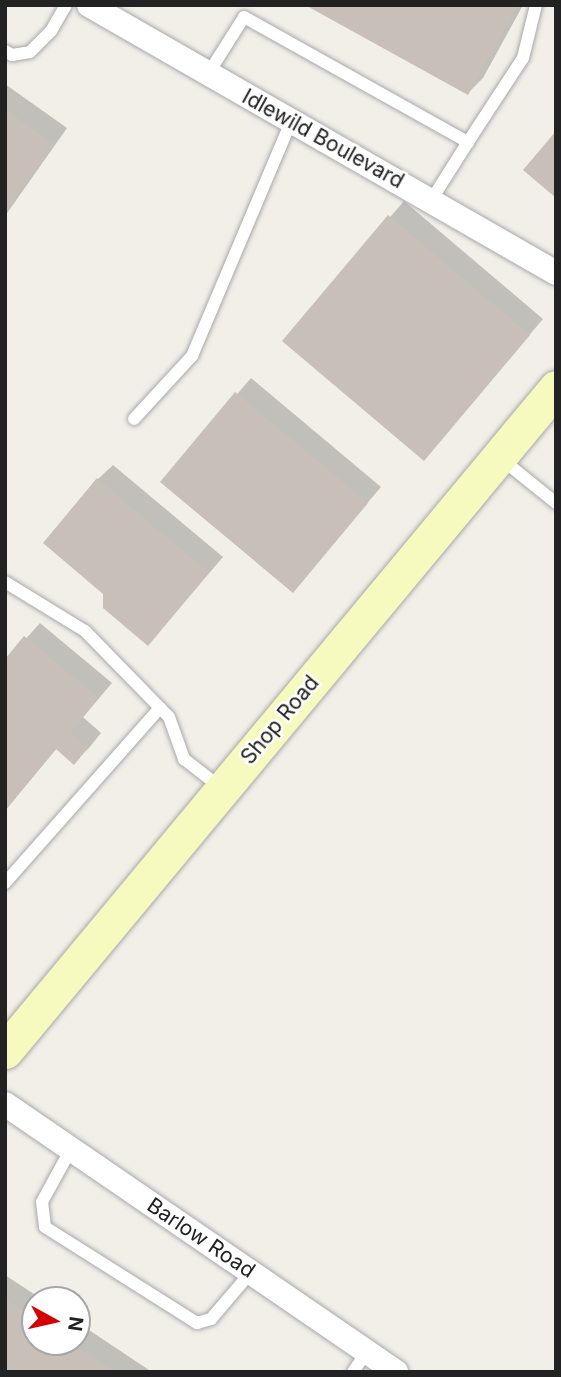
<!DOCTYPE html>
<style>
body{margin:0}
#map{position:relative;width:561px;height:1377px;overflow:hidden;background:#f2efe9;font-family:Inter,sans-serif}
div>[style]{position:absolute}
.shadow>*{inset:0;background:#0003}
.building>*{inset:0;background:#c7bfb8}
.roads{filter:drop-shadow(0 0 2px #a9a9a9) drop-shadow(0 0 2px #a9a9a9)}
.lane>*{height:12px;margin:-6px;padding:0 6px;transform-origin:6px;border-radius:6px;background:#fff}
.street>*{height:24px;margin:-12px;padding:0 12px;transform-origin:12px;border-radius:12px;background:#fff}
.secondary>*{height:35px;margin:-17.5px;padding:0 17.5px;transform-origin:17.5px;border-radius:17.5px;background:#f7fabf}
span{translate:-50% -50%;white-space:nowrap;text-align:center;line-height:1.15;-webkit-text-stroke:5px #fff;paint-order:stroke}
.street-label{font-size:21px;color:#222}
.frame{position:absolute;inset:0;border:7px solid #222;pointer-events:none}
.north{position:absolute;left:21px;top:1286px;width:70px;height:70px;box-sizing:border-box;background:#fff;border:2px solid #a7a7a7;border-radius:50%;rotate:98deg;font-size:19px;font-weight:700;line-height:28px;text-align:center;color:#222}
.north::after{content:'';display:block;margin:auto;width:24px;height:32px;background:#d40000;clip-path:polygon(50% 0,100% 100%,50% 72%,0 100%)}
</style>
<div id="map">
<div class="shadow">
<div style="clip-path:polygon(309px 5px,523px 5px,483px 78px,468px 93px)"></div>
<div style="clip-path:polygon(5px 84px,67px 128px,5px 216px)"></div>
<div style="clip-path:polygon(404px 201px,543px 319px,424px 459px,284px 340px)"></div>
<div style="clip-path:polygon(251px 378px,381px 487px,292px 591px,162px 482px)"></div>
<div style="clip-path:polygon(113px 465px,223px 557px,148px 644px,98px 479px)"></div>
<div style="clip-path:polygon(40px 623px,112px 683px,83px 717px,101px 733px,89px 748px,74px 762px,57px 748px,5px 811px,5px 662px)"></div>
<div style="clip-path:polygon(5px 1275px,43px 1300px,35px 1300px,35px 1342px,77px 1342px,77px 1322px,152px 1372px,5px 1372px)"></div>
</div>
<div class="building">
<div style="clip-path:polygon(305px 5px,518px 5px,468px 95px)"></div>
<div style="clip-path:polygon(5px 109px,54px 144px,5px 212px)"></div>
<div style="clip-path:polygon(556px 131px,556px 198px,523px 170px)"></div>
<div style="clip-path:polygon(388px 215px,530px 335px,424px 461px,282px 341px)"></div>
<div style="clip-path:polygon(235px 392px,368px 503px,293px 593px,160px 482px)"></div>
<div style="clip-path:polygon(97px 478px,209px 573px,148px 646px,103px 608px,103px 594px,43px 543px)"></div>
<div style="clip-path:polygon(24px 636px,99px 698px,70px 733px,88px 748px,74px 765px,56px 749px,5px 810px,5px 659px)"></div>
<div style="clip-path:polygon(5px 1299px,35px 1319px,35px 1342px,70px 1342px,115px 1372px,5px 1372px)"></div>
</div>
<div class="roads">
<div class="lane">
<div style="left:5px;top:51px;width:8px;rotate:30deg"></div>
<div style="left:12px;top:55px;width:18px;rotate:-9deg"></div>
<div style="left:30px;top:52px;width:30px;rotate:-45deg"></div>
<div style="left:51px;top:31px;width:30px;rotate:-60deg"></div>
<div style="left:208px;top:74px;width:67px;rotate:-57.7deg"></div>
<div style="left:244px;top:17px;width:257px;rotate:29.2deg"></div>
<div style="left:468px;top:142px;width:67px;rotate:122.3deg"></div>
<div style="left:468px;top:142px;width:100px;rotate:-56.8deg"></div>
<div style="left:523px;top:58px;width:55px;rotate:-76.2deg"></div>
<div style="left:134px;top:419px;width:86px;rotate:-47.4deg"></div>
<div style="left:192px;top:356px;width:254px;rotate:-67.1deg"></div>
<div style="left:499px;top:457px;width:73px;rotate:38.9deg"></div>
<div style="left:5px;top:582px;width:94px;rotate:31.5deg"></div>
<div style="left:85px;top:631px;width:120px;rotate:45.7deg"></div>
<div style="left:169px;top:717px;width:45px;rotate:70.3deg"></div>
<div style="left:184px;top:759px;width:46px;rotate:37.9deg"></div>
<div style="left:5px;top:883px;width:234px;rotate:-48.5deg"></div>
<div style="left:71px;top:1149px;width:60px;rotate:118.7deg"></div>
<div style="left:42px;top:1202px;width:25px;rotate:83deg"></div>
<div style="left:45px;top:1227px;width:180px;rotate:32.3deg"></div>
<div style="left:197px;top:1323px;width:15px;rotate:-16deg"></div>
<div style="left:211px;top:1319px;width:62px;rotate:-49.6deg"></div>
<div style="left:353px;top:1372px;width:25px;rotate:-56deg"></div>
</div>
<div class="street">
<div style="left:89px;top:5px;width:538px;rotate:29.85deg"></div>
<div style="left:5px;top:1104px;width:474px;rotate:34.4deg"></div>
</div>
<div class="secondary">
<div style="left:5px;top:1051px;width:862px;rotate:-50.27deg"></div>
</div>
</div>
<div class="street-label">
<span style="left:323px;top:139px;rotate:29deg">Idlewild Boulevard</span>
<span style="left:280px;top:720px;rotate:-50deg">Shop Road</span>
<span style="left:201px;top:1238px;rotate:34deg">Barlow Road</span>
</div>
<div class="frame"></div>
<div class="north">N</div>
</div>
